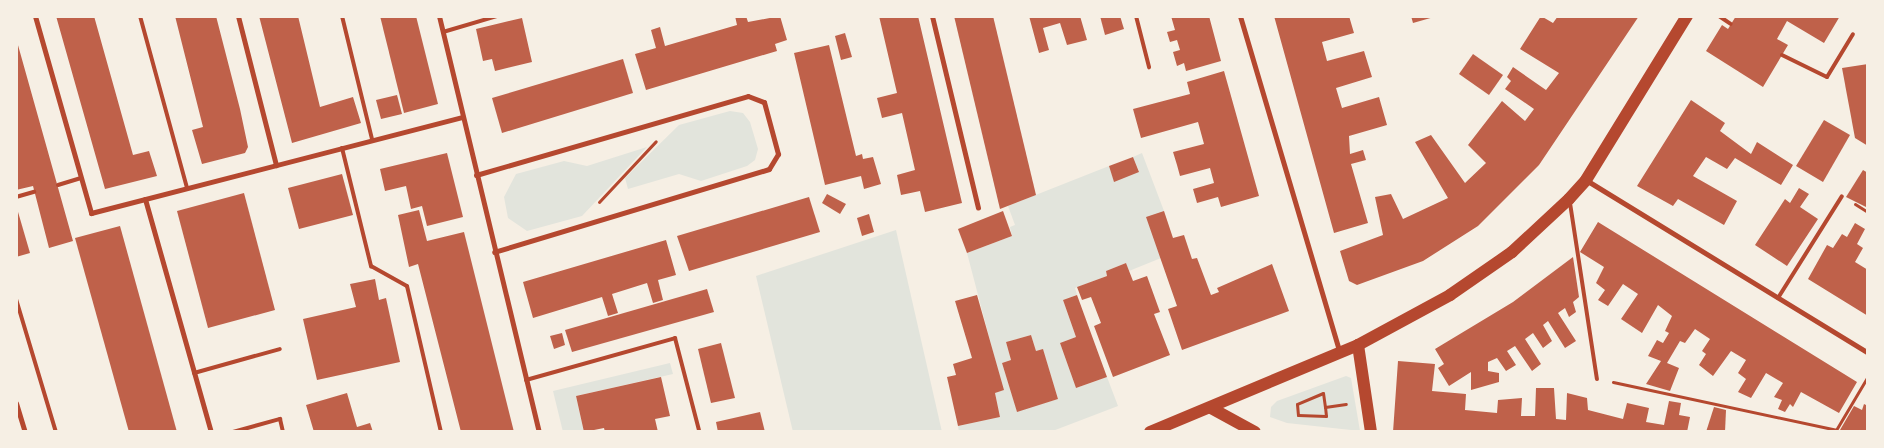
<!DOCTYPE html>
<style>
body{margin:0}
#map{position:relative;width:1884px;height:448px;overflow:hidden;background:#f6efe4;font-family:"PT Sans Narrow",sans-serif}
div>[style]{position:absolute}
.green>*{inset:0;background:#e2e4dc}
.building>*{inset:0;background:#bf614a}
.path>*{height:3px;margin:-1.5px;padding:0 1.5px;transform-origin:1.5px;border-radius:1.5px;background:#b5482f}
.service>*{height:4px;margin:-2px;padding:0 2px;transform-origin:2px;border-radius:2px;background:#b5482f}
.minor>*{height:5px;margin:-2.5px;padding:0 2.5px;transform-origin:2.5px;border-radius:2.5px;background:#b5482f}
.primary>*{height:12px;margin:-6px;padding:0 6px;transform-origin:6px;border-radius:6px;background:#b5482f}
span{translate:-50% -50%;white-space:nowrap;text-align:center;line-height:1.15;-webkit-text-stroke:4.5px #f6efe4;paint-order:stroke}
.frame{position:absolute;inset:0;border:18px solid #f6efe4;pointer-events:none}
</style>
<div id="map">
<div class="green">
<div style="clip-path:polygon(730px 111px,743px 113px,750px 122px,758px 149px,755px 160px,747px 166px,701px 181px,679px 174px,628px 189px,625px 178px,679px 125px)"></div>
<div style="clip-path:polygon(647px 147px,582px 216px,527px 231px,508px 218px,504px 197px,516px 174px,564px 161px,587px 166px)"></div>
<div style="clip-path:polygon(evenodd,1142px 153px,1164px 211px,1161px 258px,1129px 271px,1126px 263px,1106px 271px,1107px 276px,1075px 288px,1077px 295px,1063px 300px,1076px 337px,1060px 343px,1076px 388px,1107px 377px,1118px 406px,1050px 432px,959px 432px,958px 426px,1000px 417px,995px 393px,1003px 390px,967px 253px,1012px 236px,1010px 227px,1015px 225px,1008px 206px,1109px 166px,1114px 181px,1139px 171px,1133px 157px,1142px 153px,1031px 335px,1036px 351px,1043px 350px,1058px 399px,1017px 411px,1002px 363px,1011px 360px,1006px 342px,1031px 335px)"></div>
<div style="clip-path:polygon(896px 230px,942px 432px,793px 432px,756px 276px)"></div>
<div style="clip-path:polygon(670px 363px,673px 374px,576px 396px,584px 432px,563px 432px,553px 391px)"></div>
<div style="clip-path:polygon(1346px 376px,1351px 378px,1360px 431px,1287px 423px,1270px 417px,1271px 407px,1277px 401px)"></div>
</div>
<div class="building">
<div style="clip-path:polygon(56px 16px,94px 16px,133px 155px,149px 151px,157px 176px,105px 189px)"></div>
<div style="clip-path:polygon(175px 16px,216px 16px,240px 109px,248px 147px,245px 153px,202px 164px,192px 130px,203px 127px)"></div>
<div style="clip-path:polygon(259px 16px,298px 16px,320px 107px,353px 97px,361px 123px,292px 143px)"></div>
<div style="clip-path:polygon(380px 16px,416px 16px,438px 104px,404px 113px)"></div>
<div style="clip-path:polygon(735px 16px,746px 16px,748px 22px,780px 16px,787px 40px,775px 44px,777px 51px,646px 90px,635px 54px,656px 48px,651px 30px,660px 27px,665px 46px,737px 25px)"></div>
<div style="clip-path:polygon(879px 16px,918px 16px,962px 203px,925px 212px,920px 191px,901px 195px,897px 175px,915px 170px,902px 113px,882px 118px,877px 98px,897px 93px)"></div>
<div style="clip-path:polygon(954px 16px,993px 16px,1036px 195px,1000px 209px)"></div>
<div style="clip-path:polygon(1029px 16px,1080px 16px,1087px 40px,1067px 45px,1060px 23px,1043px 28px,1049px 50px,1039px 53px)"></div>
<div style="clip-path:polygon(1100px 16px,1120px 16px,1124px 29px,1105px 35px)"></div>
<div style="clip-path:polygon(1171px 16px,1209px 16px,1221px 61px,1186px 71px,1184px 63px,1177px 66px,1173px 52px,1180px 50px,1177px 40px,1170px 42px,1167px 32px,1175px 30px)"></div>
<div style="clip-path:polygon(1274px 16px,1349px 16px,1354px 33px,1322px 42px,1327px 61px,1364px 51px,1372px 77px,1336px 88px,1342px 108px,1379px 97px,1387px 125px,1349px 136px,1350px 154px,1363px 150px,1366px 160px,1351px 164px,1368px 223px,1334px 233px)"></div>
<div style="clip-path:polygon(1411px 16px,1434px 16px,1434px 17px,1413px 23px)"></div>
<div style="clip-path:polygon(1541px 16px,1553px 23px,1558px 16px,1639px 16px,1539px 165px,1478px 226px,1423px 261px,1357px 285px,1349px 281px,1340px 251px,1383px 235px,1375px 197px,1391px 194px,1403px 219px,1448px 198px,1415px 142px,1431px 135px,1465px 183px,1486px 163px,1468px 145px,1502px 101px,1525px 121px,1534px 109px,1505px 89px,1511px 81px,1507px 77px,1513px 67px,1546px 90px,1559px 73px,1520px 49px)"></div>
<div style="clip-path:polygon(1736px 16px,1840px 16px,1824px 43px,1787px 21px,1777px 39px,1788px 45px,1763px 87px,1706px 51px,1722px 25px,1728px 29px)"></div>
<div style="clip-path:polygon(522px 18px,532px 62px,495px 71px,492px 59px,483px 61px,476px 29px)"></div>
<div style="clip-path:polygon(845px 33px,852px 57px,841px 60px,835px 36px)"></div>
<div style="clip-path:polygon(16px 38px,73px 241px,49px 248px,33px 186px,16px 190px)"></div>
<div style="clip-path:polygon(829px 45px,856px 156px,862px 154px,863px 159px,873px 157px,881px 184px,864px 189px,861px 176px,825px 185px,794px 53px)"></div>
<div style="clip-path:polygon(1473px 54px,1503px 75px,1489px 95px,1459px 74px)"></div>
<div style="clip-path:polygon(623px 59px,633px 93px,502px 133px,492px 98px)"></div>
<div style="clip-path:polygon(1868px 64px,1868px 146px,1855px 138px,1842px 68px)"></div>
<div style="clip-path:polygon(1224px 71px,1259px 196px,1221px 207px,1218px 197px,1197px 203px,1193px 189px,1214px 183px,1210px 168px,1180px 176px,1177px 165px,1173px 152px,1204px 144px,1198px 122px,1141px 138px,1133px 109px,1190px 94px,1187px 82px)"></div>
<div style="clip-path:polygon(397px 95px,402px 114px,381px 119px,376px 100px)"></div>
<div style="clip-path:polygon(1691px 100px,1725px 123px,1720px 131px,1751px 154px,1757px 142px,1793px 165px,1781px 185px,1735px 158px,1727px 169px,1706px 157px,1693px 176px,1737px 201px,1724px 225px,1678px 199px,1673px 206px,1637px 186px)"></div>
<div style="clip-path:polygon(1824px 120px,1850px 135px,1823px 182px,1796px 166px)"></div>
<div style="clip-path:polygon(447px 153px,463px 217px,427px 226px,422px 206px,411px 209px,406px 186px,385px 191px,380px 169px)"></div>
<div style="clip-path:polygon(1133px 157px,1139px 172px,1114px 182px,1109px 166px)"></div>
<div style="clip-path:polygon(1863px 170px,1868px 173px,1868px 208px,1846px 197px)"></div>
<div style="clip-path:polygon(342px 174px,353px 215px,299px 229px,288px 188px)"></div>
<div style="clip-path:polygon(1799px 188px,1809px 194px,1800px 207px,1818px 219px,1787px 266px,1755px 245px,1785px 199px,1790px 203px)"></div>
<div style="clip-path:polygon(244px 193px,275px 310px,208px 328px,177px 211px)"></div>
<div style="clip-path:polygon(827px 194px,846px 204px,840px 214px,822px 203px)"></div>
<div style="clip-path:polygon(809px 197px,820px 232px,689px 271px,677px 236px)"></div>
<div style="clip-path:polygon(16px 205px,30px 253px,16px 257px)"></div>
<div style="clip-path:polygon(419px 210px,427px 241px,464px 232px,514px 432px,461px 432px,418px 264px,409px 267px,398px 215px)"></div>
<div style="clip-path:polygon(1003px 211px,1012px 236px,967px 253px,958px 229px)"></div>
<div style="clip-path:polygon(1164px 211px,1173px 238px,1184px 235px,1192px 259px,1197px 258px,1211px 295px,1219px 292px,1217px 288px,1272px 264px,1289px 311px,1182px 350px,1168px 309px,1177px 306px,1146px 217px)"></div>
<div style="clip-path:polygon(869px 214px,874px 232px,862px 236px,857px 218px)"></div>
<div style="clip-path:polygon(1598px 222px,1857px 382px,1839px 413px,1801px 392px,1793px 407px,1790px 404px,1785px 412px,1778px 409px,1782px 400px,1774px 397px,1783px 383px,1766px 373px,1751px 398px,1738px 392px,1746px 379px,1738px 373px,1746px 360px,1731px 351px,1713px 376px,1699px 365px,1706px 354px,1702px 351px,1710px 339px,1695px 329px,1685px 343px,1680px 341px,1667px 363px,1679px 368px,1670px 391px,1646px 384px,1661px 361px,1648px 356px,1657px 340px,1663px 343px,1669px 333px,1665px 331px,1672px 316px,1658px 305px,1642px 333px,1621px 319px,1638px 294px,1623px 284px,1608px 306px,1598px 300px,1605px 290px,1596px 283px,1604px 267px,1580px 252px)"></div>
<div style="clip-path:polygon(1855px 223px,1865px 229px,1857px 244px,1863px 248px,1855px 262px,1868px 270px,1868px 316px,1808px 279px,1827px 245px,1833px 248px,1842px 234px,1847px 237px)"></div>
<div style="clip-path:polygon(120px 226px,177px 432px,129px 432px,75px 238px)"></div>
<div style="clip-path:polygon(666px 240px,676px 275px,658px 280px,663px 300px,653px 303px,647px 283px,612px 294px,618px 313px,608px 316px,602px 297px,533px 318px,523px 282px)"></div>
<div style="clip-path:polygon(1573px 257px,1579px 297px,1573px 302px,1576px 312px,1569px 317px,1565px 308px,1558px 313px,1576px 341px,1565px 348px,1548px 321px,1543px 325px,1552px 341px,1543px 348px,1533px 333px,1525px 339px,1541px 364px,1532px 371px,1515px 346px,1507px 351px,1516px 365px,1506px 371px,1497px 358px,1488px 362px,1488px 371px,1499px 373px,1499px 382px,1471px 390px,1471px 372px,1449px 386px,1438px 368px,1444px 364px,1435px 349px,1513px 302px)"></div>
<div style="clip-path:polygon(1126px 263px,1133px 281px,1147px 276px,1160px 312px,1154px 314px,1170px 355px,1113px 377px,1094px 326px,1101px 323px,1091px 297px,1082px 300px,1077px 287px,1107px 276px,1106px 271px)"></div>
<div style="clip-path:polygon(375px 279px,379px 300px,386px 298px,400px 362px,317px 380px,303px 319px,356px 307px,350px 284px)"></div>
<div style="clip-path:polygon(707px 289px,714px 312px,572px 352px,565px 330px)"></div>
<div style="clip-path:polygon(977px 295px,1004px 390px,995px 393px,1000px 417px,958px 426px,947px 377px,956px 375px,953px 364px,972px 358px,955px 301px)"></div>
<div style="clip-path:polygon(1077px 295px,1107px 377px,1076px 388px,1060px 343px,1076px 337px,1063px 300px)"></div>
<div style="clip-path:polygon(562px 333px,565px 345px,554px 349px,550px 336px)"></div>
<div style="clip-path:polygon(1031px 335px,1036px 351px,1043px 349px,1058px 399px,1017px 412px,1002px 363px,1011px 360px,1006px 342px)"></div>
<div style="clip-path:polygon(721px 343px,735px 398px,711px 403px,698px 349px)"></div>
<div style="clip-path:polygon(1398px 361px,1435px 364px,1432px 391px,1466px 394px,1465px 410px,1497px 413px,1498px 400px,1522px 398px,1521px 416px,1535px 416px,1536px 388px,1554px 388px,1556px 419px,1566px 420px,1567px 393px,1587px 398px,1588px 410px,1623px 419px,1627px 403px,1649px 408px,1646px 422px,1664px 425px,1669px 401px,1681px 403px,1679px 415px,1690px 417px,1687px 432px,1393px 432px)"></div>
<div style="clip-path:polygon(661px 377px,670px 416px,655px 419px,658px 432px,605px 432px,604px 428px,584px 432px,576px 396px)"></div>
<div style="clip-path:polygon(347px 393px,357px 427px,370px 423px,373px 432px,314px 432px,306px 405px)"></div>
<div style="clip-path:polygon(1864px 404px,1868px 406px,1868px 432px,1840px 430px,1854px 406px,1862px 410px)"></div>
<div style="clip-path:polygon(1714px 407px,1726px 410px,1725px 432px,1706px 432px)"></div>
<div style="clip-path:polygon(760px 412px,765px 432px,718px 432px,716px 422px)"></div>
</div>
<div class="path">
<div style="left:599px;top:202px;width:83px;rotate:-46.9deg"></div>
<div style="left:1855px;top:204px;width:15px;rotate:32deg"></div>
<div style="left:1613px;top:382px;width:228px;rotate:12.1deg"></div>
<div style="left:1836px;top:430px;width:63px;rotate:-59.3deg"></div>
<div style="left:1325px;top:407px;width:14px;rotate:-98deg"></div>
<div style="left:1323px;top:393px;width:28px;rotate:157deg"></div>
<div style="left:1297px;top:404px;width:11px;rotate:85deg"></div>
<div style="left:1298px;top:415px;width:28px;rotate:2deg"></div>
<div style="left:1326px;top:416px;width:9px;rotate:-96deg"></div>
<div style="left:1325px;top:407px;width:21px;rotate:-8deg"></div>
</div>
<div class="service">
<div style="left:140px;top:16px;width:178px;rotate:74.7deg"></div>
<div style="left:342px;top:16px;width:127px;rotate:76.3deg"></div>
<div style="left:1136px;top:16px;width:53px;rotate:75.7deg"></div>
<div style="left:1719px;top:16px;width:14px;rotate:34deg"></div>
<div style="left:443px;top:32px;width:56px;rotate:-16.5deg"></div>
<div style="left:1782px;top:55px;width:50px;rotate:26.1deg"></div>
<div style="left:1827px;top:77px;width:50px;rotate:-58.8deg"></div>
<div style="left:342px;top:148px;width:122px;rotate:76.2deg"></div>
<div style="left:371px;top:266px;width:41px;rotate:29.1deg"></div>
<div style="left:407px;top:286px;width:150px;rotate:76.9deg"></div>
<div style="left:58px;top:185px;width:24px;rotate:-17deg"></div>
<div style="left:16px;top:197px;width:19px;rotate:-16deg"></div>
<div style="left:1570px;top:203px;width:178px;rotate:81.3deg"></div>
<div style="left:1778px;top:298px;width:120px;rotate:-57.9deg"></div>
<div style="left:16px;top:299px;width:139px;rotate:73.3deg"></div>
<div style="left:194px;top:373px;width:89px;rotate:-15.6deg"></div>
<div style="left:526px;top:380px;width:155px;rotate:-15.7deg"></div>
<div style="left:675px;top:338px;width:95px;rotate:75.4deg"></div>
<div style="left:233px;top:432px;width:49px;rotate:-15.5deg"></div>
<div style="left:280px;top:419px;width:13px;rotate:77deg"></div>
</div>
<div class="minor">
<div style="left:35px;top:16px;width:205px;rotate:74.1deg"></div>
<div style="left:91px;top:213px;width:384px;rotate:-14.5deg"></div>
<div style="left:238px;top:16px;width:154px;rotate:75.7deg"></div>
<div style="left:439px;top:16px;width:428px;rotate:76.5deg"></div>
<div style="left:932px;top:16px;width:197px;rotate:76.5deg"></div>
<div style="left:1240px;top:16px;width:352px;rotate:73.5deg"></div>
<div style="left:476px;top:175px;width:283px;rotate:-16.2deg"></div>
<div style="left:748px;top:96px;width:17px;rotate:21deg"></div>
<div style="left:764px;top:102px;width:54px;rotate:74.9deg"></div>
<div style="left:778px;top:154px;width:17px;rotate:121deg"></div>
<div style="left:769px;top:169px;width:287px;rotate:163.2deg"></div>
<div style="left:1586px;top:180px;width:331px;rotate:31.5deg"></div>
<div style="left:145px;top:199px;width:242px;rotate:74.2deg"></div>
<div style="left:16px;top:403px;width:30px;rotate:73deg"></div>
</div>
<div class="primary">
<div style="left:1358px;top:345px;width:88px;rotate:81.5deg"></div>
<div style="left:1211px;top:408px;width:50px;rotate:28.6deg"></div>
<div style="left:1150px;top:432px;width:225px;rotate:-22.7deg"></div>
<div style="left:1358px;top:345px;width:105px;rotate:-28.5deg"></div>
<div style="left:1450px;top:295px;width:75px;rotate:-34.7deg"></div>
<div style="left:1512px;top:252px;width:78px;rotate:-42.9deg"></div>
<div style="left:1569px;top:199px;width:25px;rotate:-48deg"></div>
<div style="left:1586px;top:180px;width:193px;rotate:-58.4deg"></div>
</div>
<div class="frame"></div>
</div>
